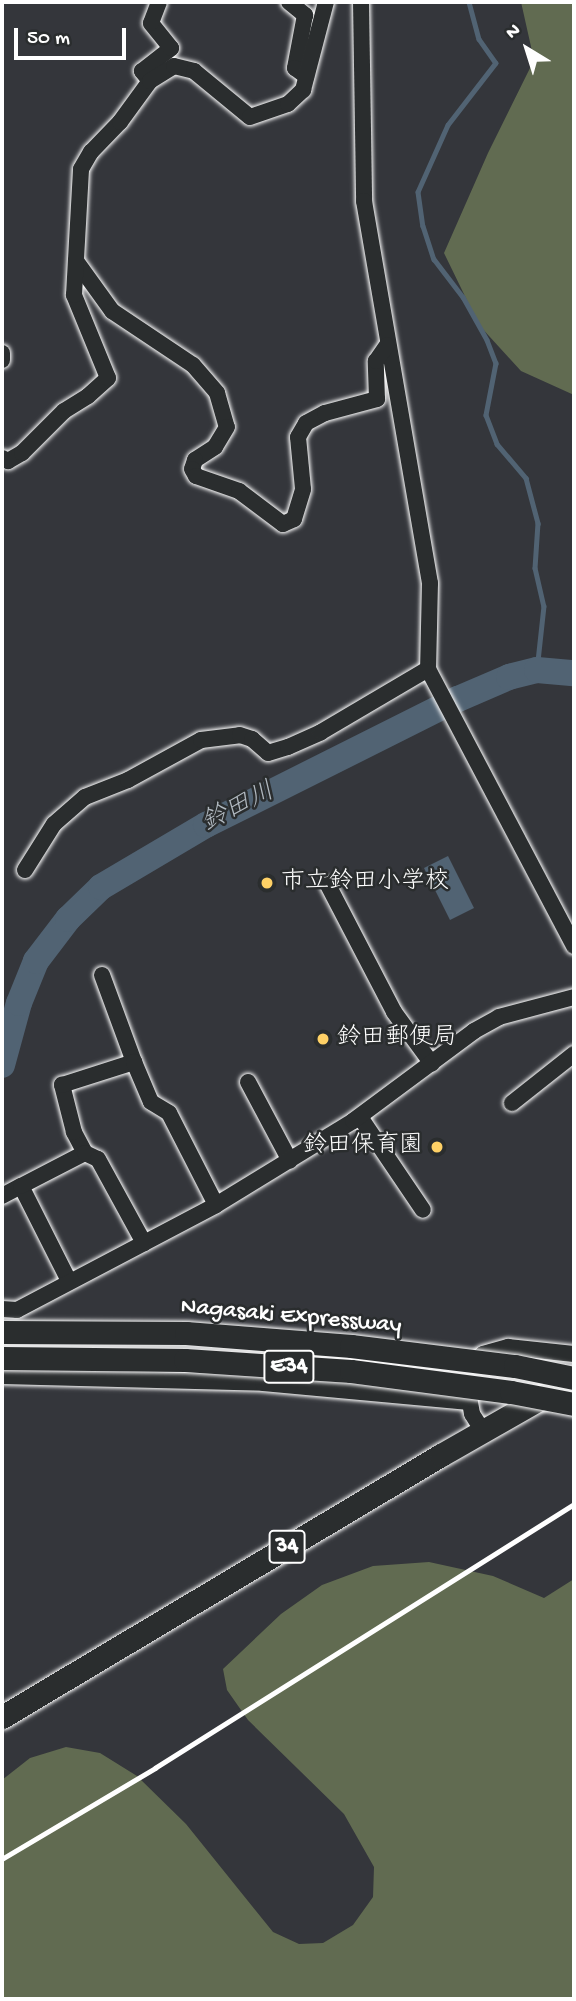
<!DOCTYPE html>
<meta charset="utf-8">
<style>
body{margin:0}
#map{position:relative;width:576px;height:2001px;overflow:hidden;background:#34363b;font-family:"Gochi Hand","Klee One",sans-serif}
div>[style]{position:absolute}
.green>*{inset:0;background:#616b51}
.water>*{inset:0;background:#516373}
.stream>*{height:4.5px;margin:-2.25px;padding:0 2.25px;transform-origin:2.25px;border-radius:2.25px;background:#516373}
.river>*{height:26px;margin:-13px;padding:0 13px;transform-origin:13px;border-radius:13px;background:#516373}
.roads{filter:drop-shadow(0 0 2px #fff) drop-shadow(0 0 2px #fff)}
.minor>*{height:16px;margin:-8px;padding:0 8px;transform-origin:8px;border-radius:8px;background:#2a2d2e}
.highway>*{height:23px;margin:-11.5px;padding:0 11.5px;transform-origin:11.5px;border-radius:11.5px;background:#2a2d2e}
.rail>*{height:4.5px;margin:-2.25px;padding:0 2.25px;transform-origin:2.25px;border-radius:2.25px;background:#fff}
.bridges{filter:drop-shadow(0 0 2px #fff) drop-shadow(0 0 2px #fff)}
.highway-bridge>*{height:23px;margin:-11.5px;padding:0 11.5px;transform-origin:11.5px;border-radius:11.5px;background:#2a2d2e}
.dots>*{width:19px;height:19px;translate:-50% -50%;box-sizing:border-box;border:4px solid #2a2d2e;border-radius:50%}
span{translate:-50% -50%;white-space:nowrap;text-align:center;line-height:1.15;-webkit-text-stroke:5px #2a2d2e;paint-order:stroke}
.shield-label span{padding:2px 5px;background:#2a2d2e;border:2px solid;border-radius:5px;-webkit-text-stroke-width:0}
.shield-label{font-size:23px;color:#fff;font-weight:700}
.poi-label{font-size:24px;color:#fff}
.left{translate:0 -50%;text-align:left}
.right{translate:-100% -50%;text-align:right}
.street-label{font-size:24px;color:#fff}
.water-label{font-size:26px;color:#b1b9c0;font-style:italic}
.frame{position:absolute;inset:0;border:4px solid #fff;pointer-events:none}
.north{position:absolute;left:492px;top:14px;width:70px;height:70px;-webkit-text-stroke:5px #2a2d2e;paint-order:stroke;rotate:322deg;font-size:19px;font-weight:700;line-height:28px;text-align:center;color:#fff}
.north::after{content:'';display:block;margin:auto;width:24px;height:32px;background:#fff;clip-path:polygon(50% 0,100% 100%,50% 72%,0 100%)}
.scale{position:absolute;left:14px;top:28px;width:112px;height:32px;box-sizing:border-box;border:4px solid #fff;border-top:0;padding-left:9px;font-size:21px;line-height:24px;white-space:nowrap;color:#fff;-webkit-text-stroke:5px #2a2d2e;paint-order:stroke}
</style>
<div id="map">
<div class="green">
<div style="clip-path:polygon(521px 2px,574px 2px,574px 395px,521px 371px,479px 325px,444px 253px,488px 153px,534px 60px)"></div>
<div style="clip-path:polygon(429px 1562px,493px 1576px,544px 1598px,574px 1579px,574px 1999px,2px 1999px,2px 1780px,30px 1758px,66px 1747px,100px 1753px,137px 1776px,186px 1824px,273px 1932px,299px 1944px,323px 1943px,353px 1925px,373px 1897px,374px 1867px,344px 1814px,248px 1720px,227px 1690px,223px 1669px,281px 1614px,322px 1585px,373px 1566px)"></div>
</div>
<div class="water">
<div style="clip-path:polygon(448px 856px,474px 908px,450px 920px,424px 868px)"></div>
</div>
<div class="stream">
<div style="left:469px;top:2px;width:38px;rotate:75deg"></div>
<div style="left:479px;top:39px;width:29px;rotate:55deg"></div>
<div style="left:496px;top:63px;width:78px;rotate:127.7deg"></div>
<div style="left:448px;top:125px;width:73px;rotate:114.1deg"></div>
<div style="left:418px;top:192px;width:34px;rotate:82deg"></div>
<div style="left:423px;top:226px;width:35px;rotate:72deg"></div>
<div style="left:434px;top:259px;width:48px;rotate:52.7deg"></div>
<div style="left:463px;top:297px;width:49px;rotate:60.8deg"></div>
<div style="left:487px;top:340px;width:25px;rotate:69deg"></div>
<div style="left:496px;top:363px;width:53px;rotate:100.9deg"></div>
<div style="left:486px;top:415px;width:31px;rotate:69deg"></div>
<div style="left:497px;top:444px;width:45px;rotate:49.5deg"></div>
<div style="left:526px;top:478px;width:47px;rotate:75.1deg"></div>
<div style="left:538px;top:523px;width:45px;rotate:93.8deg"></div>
<div style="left:535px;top:568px;width:39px;rotate:77deg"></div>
<div style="left:544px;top:606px;width:64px;rotate:96.2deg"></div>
</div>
<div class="river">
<div style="left:2px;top:1065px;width:64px;rotate:-74.7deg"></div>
<div style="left:19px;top:1003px;width:45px;rotate:-68deg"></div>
<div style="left:36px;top:961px;width:53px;rotate:-52.7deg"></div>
<div style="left:68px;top:919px;width:46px;rotate:-44.1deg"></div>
<div style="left:101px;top:887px;width:122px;rotate:-30.6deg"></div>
<div style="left:206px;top:825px;width:282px;rotate:-26.6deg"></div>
<div style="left:458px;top:699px;width:56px;rotate:-23.3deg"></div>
<div style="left:509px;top:677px;width:29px;rotate:-14deg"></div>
<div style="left:537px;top:670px;width:37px;rotate:5deg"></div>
</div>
<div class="roads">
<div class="minor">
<div style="left:289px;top:2px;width:21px;rotate:39deg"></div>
<div style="left:305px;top:15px;width:54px;rotate:100.7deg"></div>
<div style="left:295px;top:68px;width:14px;rotate:36deg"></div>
<div style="left:361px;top:2px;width:199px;rotate:89.1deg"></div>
<div style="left:364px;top:201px;width:388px;rotate:80.2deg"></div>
<div style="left:430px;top:583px;width:86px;rotate:91.3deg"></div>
<div style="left:428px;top:669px;width:313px;rotate:62.2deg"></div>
<div style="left:150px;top:81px;width:13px;rotate:-129deg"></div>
<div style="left:142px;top:71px;width:37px;rotate:-38deg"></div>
<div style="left:171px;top:48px;width:32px;rotate:-129deg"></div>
<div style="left:151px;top:23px;width:22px;rotate:-69deg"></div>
<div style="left:76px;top:261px;width:62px;rotate:54.2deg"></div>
<div style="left:112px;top:311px;width:97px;rotate:33.7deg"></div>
<div style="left:193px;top:365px;width:37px;rotate:49deg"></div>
<div style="left:217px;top:393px;width:35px;rotate:74deg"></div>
<div style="left:227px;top:427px;width:23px;rotate:121deg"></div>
<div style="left:215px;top:447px;width:24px;rotate:147deg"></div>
<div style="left:195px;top:460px;width:9px;rotate:108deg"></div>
<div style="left:192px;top:469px;width:8px;rotate:60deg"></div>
<div style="left:196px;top:476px;width:46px;rotate:19.2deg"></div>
<div style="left:239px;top:491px;width:55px;rotate:36.9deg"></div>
<div style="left:283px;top:524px;width:12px;rotate:-24deg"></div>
<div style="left:294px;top:519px;width:31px;rotate:-73deg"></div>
<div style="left:303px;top:489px;width:52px;rotate:-95.5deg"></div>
<div style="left:298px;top:437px;width:16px;rotate:-60deg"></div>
<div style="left:306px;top:423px;width:21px;rotate:-28deg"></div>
<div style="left:325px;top:413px;width:54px;rotate:-15.1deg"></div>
<div style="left:377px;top:399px;width:38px;rotate:-92deg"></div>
<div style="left:376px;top:361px;width:19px;rotate:-55deg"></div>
<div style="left:2px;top:353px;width:7px;rotate:90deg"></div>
<div style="left:2px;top:458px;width:7px;rotate:27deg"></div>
<div style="left:8px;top:461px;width:16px;rotate:-30deg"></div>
<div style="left:22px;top:453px;width:59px;rotate:-45deg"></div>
<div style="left:64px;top:411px;width:28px;rotate:-32deg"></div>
<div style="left:88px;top:396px;width:27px;rotate:-42deg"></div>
<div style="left:108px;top:378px;width:90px;rotate:-112.3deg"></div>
<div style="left:74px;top:295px;width:126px;rotate:-86.8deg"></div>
<div style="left:81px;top:169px;width:20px;rotate:-60deg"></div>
<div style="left:91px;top:152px;width:42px;rotate:-46deg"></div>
<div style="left:120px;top:122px;width:51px;rotate:-53.8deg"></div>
<div style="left:150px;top:81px;width:28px;rotate:-32deg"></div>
<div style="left:174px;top:66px;width:21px;rotate:14deg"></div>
<div style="left:194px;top:71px;width:72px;rotate:39.4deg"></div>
<div style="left:250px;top:117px;width:40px;rotate:-18.9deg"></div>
<div style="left:288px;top:104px;width:21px;rotate:-43deg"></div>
<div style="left:303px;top:90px;width:91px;rotate:-75.4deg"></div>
<div style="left:25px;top:870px;width:54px;rotate:-57.8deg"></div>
<div style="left:54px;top:824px;width:41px;rotate:-41.1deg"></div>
<div style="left:85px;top:797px;width:46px;rotate:-21.6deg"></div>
<div style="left:128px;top:780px;width:83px;rotate:-28.7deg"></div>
<div style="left:201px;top:740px;width:39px;rotate:-7deg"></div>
<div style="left:240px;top:735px;width:13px;rotate:18deg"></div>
<div style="left:252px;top:739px;width:21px;rotate:41deg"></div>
<div style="left:268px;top:753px;width:21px;rotate:-17deg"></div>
<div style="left:288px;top:747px;width:36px;rotate:-24deg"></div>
<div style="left:321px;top:732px;width:124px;rotate:-30.5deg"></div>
<div style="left:328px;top:885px;width:143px;rotate:62.5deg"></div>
<div style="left:394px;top:1012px;width:64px;rotate:53.8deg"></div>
<div style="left:102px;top:975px;width:93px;rotate:69.8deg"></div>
<div style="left:248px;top:1082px;width:89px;rotate:62deg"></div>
<div style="left:512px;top:1103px;width:79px;rotate:-38.3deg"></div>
<div style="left:360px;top:1117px;width:112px;rotate:55.9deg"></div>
<div style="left:85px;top:1153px;width:24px;rotate:-118deg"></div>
<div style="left:74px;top:1132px;width:49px;rotate:-104.3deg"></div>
<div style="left:62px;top:1085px;width:76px;rotate:-17.7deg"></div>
<div style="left:134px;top:1062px;width:43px;rotate:67deg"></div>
<div style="left:151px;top:1102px;width:21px;rotate:31deg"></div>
<div style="left:169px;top:1113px;width:103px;rotate:62.9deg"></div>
<div style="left:2px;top:1196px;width:21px;rotate:-28deg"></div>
<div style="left:69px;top:1281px;width:106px;rotate:-116.8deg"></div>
<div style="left:21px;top:1186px;width:72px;rotate:-27.3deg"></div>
<div style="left:85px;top:1153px;width:14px;rotate:25deg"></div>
<div style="left:98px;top:1159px;width:96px;rotate:61.3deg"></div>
<div style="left:2px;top:1309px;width:15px;rotate:4deg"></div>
<div style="left:17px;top:1310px;width:225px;rotate:-27.8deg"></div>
<div style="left:216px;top:1205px;width:161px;rotate:-31.5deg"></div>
<div style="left:353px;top:1121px;width:151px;rotate:-36.6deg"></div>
<div style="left:474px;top:1031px;width:29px;rotate:-29deg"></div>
<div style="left:499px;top:1017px;width:78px;rotate:-14.9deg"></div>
<div style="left:474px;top:1364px;width:13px;rotate:-48deg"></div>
<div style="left:483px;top:1354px;width:26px;rotate:-16deg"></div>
<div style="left:508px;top:1347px;width:66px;rotate:6.1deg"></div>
<div style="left:2px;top:1376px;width:261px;rotate:1.5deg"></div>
<div style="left:263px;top:1383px;width:207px;rotate:5.3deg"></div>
<div style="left:468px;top:1391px;width:23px;rotate:80deg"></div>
<div style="left:472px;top:1414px;width:20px;rotate:57deg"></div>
</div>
<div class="highway">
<div style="left:2px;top:1717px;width:511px;rotate:-30.83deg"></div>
<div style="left:441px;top:1455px;width:153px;rotate:-29.7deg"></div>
</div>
</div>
<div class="rail">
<div style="left:2px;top:1859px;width:178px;rotate:-30.7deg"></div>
<div style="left:155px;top:1768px;width:495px;rotate:-32.2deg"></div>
</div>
<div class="bridges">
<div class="highway-bridge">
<div style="left:2px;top:1332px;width:184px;rotate:0.3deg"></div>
<div style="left:186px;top:1333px;width:166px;rotate:4.5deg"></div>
<div style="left:351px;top:1346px;width:165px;rotate:7deg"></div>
<div style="left:515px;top:1366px;width:60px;rotate:11.5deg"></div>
<div style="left:2px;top:1358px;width:183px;rotate:0.6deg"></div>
<div style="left:185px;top:1360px;width:166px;rotate:3.8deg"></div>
<div style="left:351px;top:1371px;width:161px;rotate:7.5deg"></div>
<div style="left:511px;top:1392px;width:64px;rotate:10.8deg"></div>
</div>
</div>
<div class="dots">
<div style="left:267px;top:883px;background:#ffd166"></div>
<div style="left:323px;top:1039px;background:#ffd166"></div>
<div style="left:437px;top:1147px;background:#ffd166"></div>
</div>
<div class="shield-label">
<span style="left:289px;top:1367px">E34</span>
<span style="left:287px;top:1547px">34</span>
</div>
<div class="poi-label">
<span class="left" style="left:281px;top:883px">市立鈴田小学校</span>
<span class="left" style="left:337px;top:1039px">鈴田郵便局</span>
<span class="right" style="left:423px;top:1147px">鈴田保育園</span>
</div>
<div class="street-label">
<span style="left:291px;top:1317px;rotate:5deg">Nagasaki Expressway</span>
</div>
<div class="water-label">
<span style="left:239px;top:809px;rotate:-27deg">鈴田川</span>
</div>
<div class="frame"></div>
<div class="north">N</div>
<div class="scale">50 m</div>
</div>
